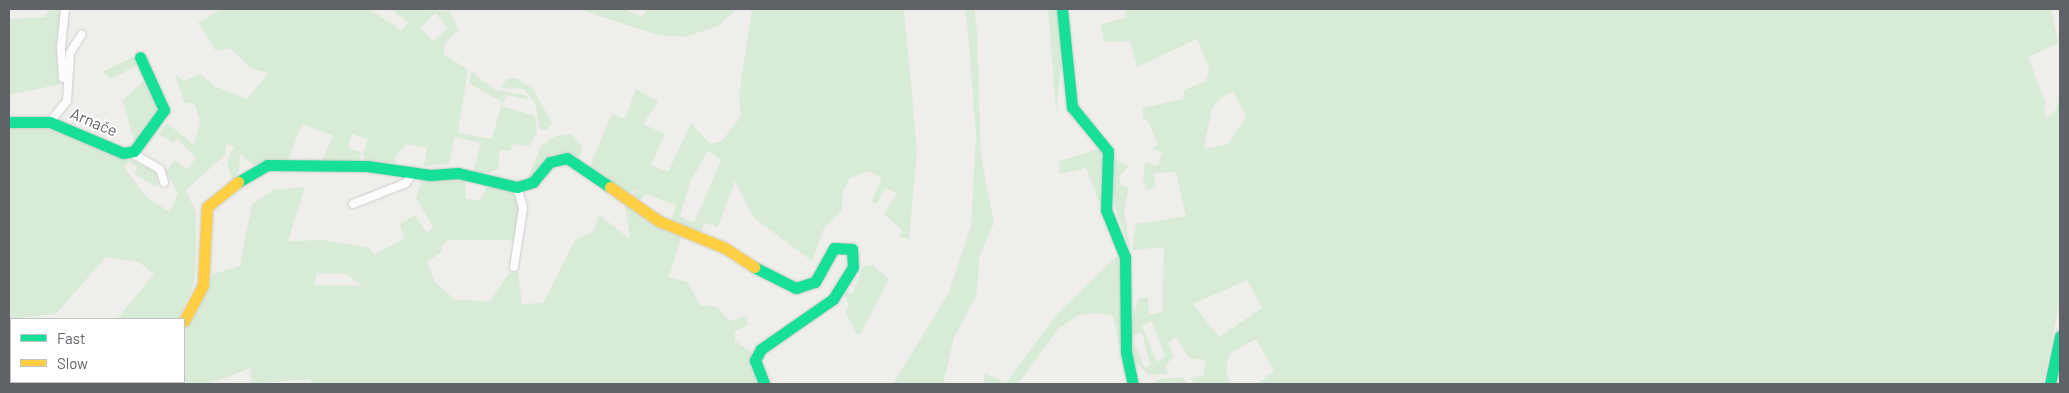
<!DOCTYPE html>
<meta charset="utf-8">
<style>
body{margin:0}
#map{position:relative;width:2069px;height:393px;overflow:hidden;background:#efeeea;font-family:Barlow,sans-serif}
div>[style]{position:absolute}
.green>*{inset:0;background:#d8ebd6}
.roads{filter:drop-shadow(0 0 1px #cbcccc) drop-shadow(0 0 1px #cbcccc)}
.street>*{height:8px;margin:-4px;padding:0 4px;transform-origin:4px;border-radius:4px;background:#fdfcfc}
.fast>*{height:11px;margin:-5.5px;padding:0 5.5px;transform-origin:5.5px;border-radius:5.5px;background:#16e098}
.slow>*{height:11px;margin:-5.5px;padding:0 5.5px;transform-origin:5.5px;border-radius:5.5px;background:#ffcf43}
span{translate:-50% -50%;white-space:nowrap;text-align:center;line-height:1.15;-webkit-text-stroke:4px #fff;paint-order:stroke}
.street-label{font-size:16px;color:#5f6368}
.frame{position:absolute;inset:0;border:10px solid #5f6368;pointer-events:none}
.legend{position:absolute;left:10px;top:318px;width:175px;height:65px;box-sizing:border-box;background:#fff;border:1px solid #bfc1c3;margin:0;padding:6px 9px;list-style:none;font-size:15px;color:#5f6368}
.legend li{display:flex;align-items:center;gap:10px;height:25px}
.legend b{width:25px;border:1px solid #bfc1c3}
</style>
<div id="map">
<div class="green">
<div style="clip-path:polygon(50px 9px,63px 9px,61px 84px,9px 95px,9px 19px,45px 17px)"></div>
<div style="clip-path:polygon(evenodd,221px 9px,369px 9px,401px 30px,409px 23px,391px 9px,449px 11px,459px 30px,444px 44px,444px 54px,468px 70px,458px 133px,492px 139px,502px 102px,469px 83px,471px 71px,495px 90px,525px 95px,529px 100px,506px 95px,502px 106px,535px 116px,537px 133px,529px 146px,513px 144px,510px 151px,500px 150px,498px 168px,482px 176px,473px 174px,481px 143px,455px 137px,449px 164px,424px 166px,427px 148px,406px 144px,395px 157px,396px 165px,367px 165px,363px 153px,368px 139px,352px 134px,348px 148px,361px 152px,359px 162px,320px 165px,333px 136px,302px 124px,288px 161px,254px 165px,240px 154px,239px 171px,232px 180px,227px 163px,234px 146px,226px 144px,225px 155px,186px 190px,196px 213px,196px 265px,193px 287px,178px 319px,117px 319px,154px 274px,139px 262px,106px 257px,56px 314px,11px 319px,9px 324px,9px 127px,46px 123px,161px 173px,156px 187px,135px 174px,137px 167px,129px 161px,124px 167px,146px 197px,170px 212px,178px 193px,166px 172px,174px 160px,187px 169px,196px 158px,177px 139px,174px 143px,159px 134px,167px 123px,194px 145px,200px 123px,195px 104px,184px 103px,175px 74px,184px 81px,201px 74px,214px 86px,247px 99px,268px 73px,251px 68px,230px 48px,216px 51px,198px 23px,221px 9px,435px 13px,448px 28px,433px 41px,420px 28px,435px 13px)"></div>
<div style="clip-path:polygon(578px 9px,624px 9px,642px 17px,647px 9px,737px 9px,718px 26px,685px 37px,658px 35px)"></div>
<div style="clip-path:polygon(evenodd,752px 9px,904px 9px,917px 150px,909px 240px,899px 236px,902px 230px,884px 214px,897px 193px,885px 188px,877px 204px,871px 202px,882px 178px,869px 171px,850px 178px,842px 194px,842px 211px,824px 228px,812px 261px,753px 217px,735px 181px,718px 227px,704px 223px,700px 235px,671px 221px,676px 205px,645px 194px,637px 204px,630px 196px,641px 189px,627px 193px,589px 168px,612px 114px,625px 119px,636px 89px,658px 102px,643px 124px,665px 134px,651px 165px,668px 172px,691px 123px,710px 144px,722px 141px,741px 116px,739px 94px,752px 9px,708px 151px,721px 160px,694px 223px,680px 216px,690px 182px,708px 151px)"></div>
<div style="clip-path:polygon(966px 9px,974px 9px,977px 32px,981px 155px,994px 223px,980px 255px,976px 296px,954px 338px,943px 384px,893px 384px,949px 292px,971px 226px,976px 135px)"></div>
<div style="clip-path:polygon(1048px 9px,1056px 9px,1063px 50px,1056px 112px)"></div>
<div style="clip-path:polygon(evenodd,1125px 9px,2051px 9px,2058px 43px,2028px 57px,2045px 101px,2045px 119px,2056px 110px,2060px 95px,2060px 299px,2043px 384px,1257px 384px,1274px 371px,1256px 339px,1229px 354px,1226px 373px,1231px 384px,1193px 384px,1191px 378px,1204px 375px,1205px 360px,1189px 358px,1176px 337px,1168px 342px,1174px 356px,1165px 366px,1169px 374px,1149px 375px,1132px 359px,1130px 324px,1139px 298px,1148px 297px,1149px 315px,1162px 312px,1164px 247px,1132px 250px,1136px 224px,1186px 216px,1176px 172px,1153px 173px,1156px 187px,1147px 190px,1143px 179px,1145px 162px,1158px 166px,1162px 152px,1152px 149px,1158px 144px,1147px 119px,1143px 120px,1143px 108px,1183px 99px,1184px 90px,1206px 81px,1209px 69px,1197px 39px,1137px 67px,1130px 41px,1104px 42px,1101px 24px,1126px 18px,1125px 9px,1233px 91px,1246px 117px,1228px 144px,1204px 149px,1211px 111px,1218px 100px,1233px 91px,1125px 9px,1247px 280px,1262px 308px,1219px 337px,1193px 304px,1247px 280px,1125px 9px,1152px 321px,1165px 357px,1157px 362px,1142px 326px,1152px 321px,1125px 9px,1142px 332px,1150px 365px,1145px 368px,1134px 343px,1133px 335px,1142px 332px)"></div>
<div style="clip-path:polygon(135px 56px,162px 110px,135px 146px,123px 100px,144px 81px,137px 65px,112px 79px,102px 72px)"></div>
<div style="clip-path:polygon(516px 78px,533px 89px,552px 123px,547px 130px,540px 130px,535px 103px,524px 89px,500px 88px,507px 79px)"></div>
<div style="clip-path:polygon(572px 134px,583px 148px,577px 162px,568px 157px,526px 183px,541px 146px,556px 136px)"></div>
<div style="clip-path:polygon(1102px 148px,1103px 151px,1101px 206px,1086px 168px,1059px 174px,1059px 161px)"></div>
<div style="clip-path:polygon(1113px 158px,1128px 166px,1119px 177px,1121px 186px,1129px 187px,1124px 210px,1130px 249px,1113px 201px)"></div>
<div style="clip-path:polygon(evenodd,465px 176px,466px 199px,480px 200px,488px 185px,513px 190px,521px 202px,515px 240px,449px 240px,440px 246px,443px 251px,427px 262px,435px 282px,455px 300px,490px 301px,509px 273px,518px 272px,522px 304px,543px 303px,575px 240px,593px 232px,599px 215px,630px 239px,624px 198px,682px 235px,669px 277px,688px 282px,700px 305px,718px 307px,729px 321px,747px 316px,748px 326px,735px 331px,735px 341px,758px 357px,768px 384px,313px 384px,310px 379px,251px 384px,251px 368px,207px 384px,151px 384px,184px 382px,184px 333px,213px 274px,240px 266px,252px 204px,273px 190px,305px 187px,288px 241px,323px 240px,369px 248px,374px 254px,404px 239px,400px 224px,415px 215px,427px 233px,433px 227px,416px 198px,423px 177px,465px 176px,317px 273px,347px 274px,362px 286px,314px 285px,317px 273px)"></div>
<div style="clip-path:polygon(1120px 253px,1125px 372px,1113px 316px,1095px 313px,1079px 315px,1058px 329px,1018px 384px,984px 384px,985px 373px,1006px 383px,1057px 314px)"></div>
<div style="clip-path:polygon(873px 265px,889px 279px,861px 333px,857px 334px,845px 312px,849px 306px,842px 289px,852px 295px,863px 266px)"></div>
<div style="clip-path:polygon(9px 358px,11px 382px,59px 384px,9px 384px)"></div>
<div style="clip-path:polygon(1183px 377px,1188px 384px,1154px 384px,1157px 380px)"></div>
</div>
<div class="roads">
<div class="street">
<div style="left:63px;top:78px;width:31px;rotate:-94deg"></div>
<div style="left:61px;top:47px;width:38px;rotate:-84deg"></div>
<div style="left:50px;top:122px;width:27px;rotate:-51deg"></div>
<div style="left:67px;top:101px;width:48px;rotate:-86.4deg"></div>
<div style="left:70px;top:53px;width:22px;rotate:-58deg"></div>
<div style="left:130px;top:152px;width:34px;rotate:30deg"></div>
<div style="left:160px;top:169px;width:14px;rotate:73deg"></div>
<div style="left:353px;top:204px;width:57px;rotate:-21.6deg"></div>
<div style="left:406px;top:183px;width:12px;rotate:-55deg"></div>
<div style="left:514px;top:267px;width:60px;rotate:-81.3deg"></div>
<div style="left:523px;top:208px;width:22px;rotate:-106deg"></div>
<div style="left:148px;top:384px;width:2px;rotate:-63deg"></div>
</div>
<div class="fast">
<div style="left:1062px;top:9px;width:99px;rotate:84.2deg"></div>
<div style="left:1072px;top:107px;width:57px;rotate:50.7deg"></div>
<div style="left:1108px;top:151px;width:59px;rotate:91.9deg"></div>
<div style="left:1106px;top:210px;width:51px;rotate:68deg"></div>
<div style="left:1125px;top:257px;width:95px;rotate:89.4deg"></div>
<div style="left:1126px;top:352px;width:33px;rotate:78deg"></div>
<div style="left:9px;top:122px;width:41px"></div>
<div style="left:50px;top:122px;width:79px;rotate:23deg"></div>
<div style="left:123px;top:153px;width:11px;rotate:-10deg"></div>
<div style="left:134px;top:151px;width:51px;rotate:-53.8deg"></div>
<div style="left:164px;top:110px;width:58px;rotate:-114.4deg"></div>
<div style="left:238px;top:182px;width:34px;rotate:-30deg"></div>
<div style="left:267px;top:165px;width:100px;rotate:0.6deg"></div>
<div style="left:367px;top:166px;width:64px;rotate:8.1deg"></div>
<div style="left:430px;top:175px;width:28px;rotate:-4deg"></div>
<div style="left:458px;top:173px;width:61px;rotate:13.3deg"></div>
<div style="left:517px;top:187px;width:17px;rotate:-17deg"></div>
<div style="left:533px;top:182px;width:26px;rotate:-50deg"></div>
<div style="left:550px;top:162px;width:17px;rotate:-13deg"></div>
<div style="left:567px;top:158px;width:52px;rotate:34deg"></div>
<div style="left:754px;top:267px;width:47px;rotate:26.6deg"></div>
<div style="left:796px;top:288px;width:20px;rotate:-18deg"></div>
<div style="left:815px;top:282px;width:39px;rotate:-61deg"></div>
<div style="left:834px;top:248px;width:18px;rotate:3deg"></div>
<div style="left:852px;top:249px;width:18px;rotate:87deg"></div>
<div style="left:853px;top:267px;width:38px;rotate:122deg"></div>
<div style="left:833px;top:299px;width:88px;rotate:145.2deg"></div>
<div style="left:761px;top:349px;width:13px;rotate:119deg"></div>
<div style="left:755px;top:360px;width:26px;rotate:69deg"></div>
<div style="left:2050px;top:384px;width:49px;rotate:-78.2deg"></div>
</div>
<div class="slow">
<div style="left:610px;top:187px;width:60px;rotate:34.8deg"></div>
<div style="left:659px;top:221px;width:71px;rotate:22.2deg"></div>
<div style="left:725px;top:248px;width:35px;rotate:33deg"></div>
<div style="left:184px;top:321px;width:41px;rotate:-62.2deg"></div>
<div style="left:203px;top:285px;width:78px;rotate:-87.1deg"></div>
<div style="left:207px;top:207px;width:40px;rotate:-39deg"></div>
</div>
</div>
<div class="street-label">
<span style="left:94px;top:122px;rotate:23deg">Arnače</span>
</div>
<div class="frame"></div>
<ul class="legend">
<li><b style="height:6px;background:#16e098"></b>Fast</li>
<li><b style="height:6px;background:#ffcf43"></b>Slow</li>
</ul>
</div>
